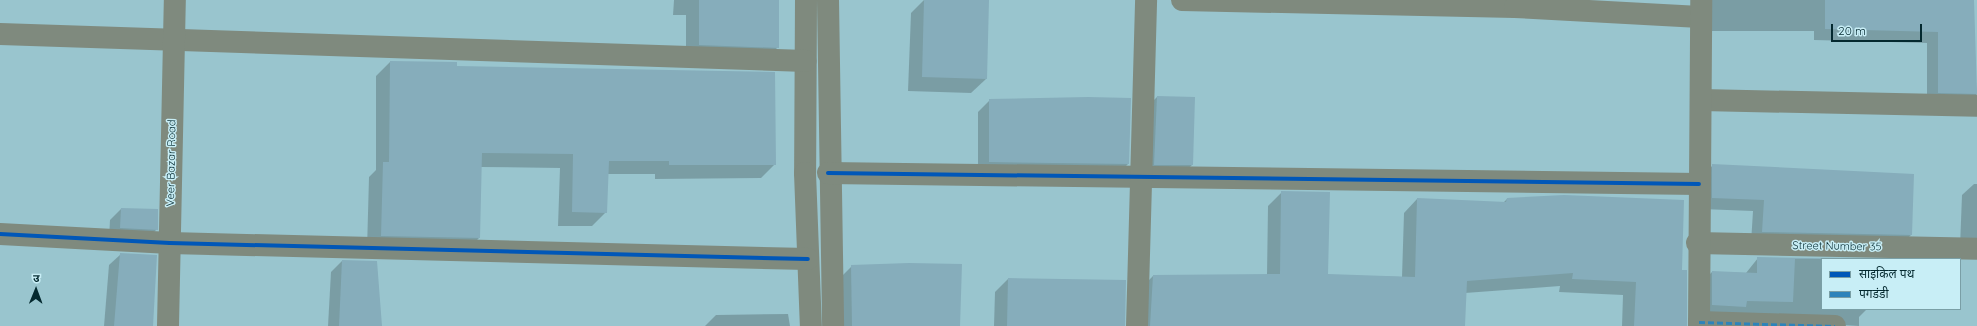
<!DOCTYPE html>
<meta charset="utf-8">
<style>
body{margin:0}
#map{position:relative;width:1977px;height:326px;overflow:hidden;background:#99c5ce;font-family:Quicksand,"Noto Sans Devanagari",sans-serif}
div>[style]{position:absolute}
.shadow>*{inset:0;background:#0003}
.building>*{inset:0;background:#86adbb}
.minor>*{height:22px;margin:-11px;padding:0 11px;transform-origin:11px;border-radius:11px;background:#7f8a7e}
.quiet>*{height:3px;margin-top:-1.5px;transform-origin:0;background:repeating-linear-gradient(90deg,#2d83ba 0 6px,transparent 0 9px)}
.cycleway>*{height:4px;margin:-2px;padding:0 2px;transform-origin:2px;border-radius:2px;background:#0057b8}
span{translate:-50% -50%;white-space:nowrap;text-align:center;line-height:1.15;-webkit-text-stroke:3px #c8eef6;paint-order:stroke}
.street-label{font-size:11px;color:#04292f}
.legend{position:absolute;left:1821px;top:258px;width:140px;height:52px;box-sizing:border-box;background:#c8eef6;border:1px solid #7a9fa6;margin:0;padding:5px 7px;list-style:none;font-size:12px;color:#04292f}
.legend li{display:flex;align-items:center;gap:8px;height:20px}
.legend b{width:20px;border:1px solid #7a9fa6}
.north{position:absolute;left:16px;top:270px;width:40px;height:40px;-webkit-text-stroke:3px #c8eef6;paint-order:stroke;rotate:1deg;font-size:11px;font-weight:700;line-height:16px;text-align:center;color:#04292f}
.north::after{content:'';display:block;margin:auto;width:14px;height:18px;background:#04292f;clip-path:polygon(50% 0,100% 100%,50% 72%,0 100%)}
.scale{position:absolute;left:1831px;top:24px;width:91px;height:18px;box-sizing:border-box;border:2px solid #04292f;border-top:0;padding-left:5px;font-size:12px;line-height:14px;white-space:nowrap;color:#04292f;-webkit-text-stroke:3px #c8eef6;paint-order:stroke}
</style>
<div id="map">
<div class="shadow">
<div style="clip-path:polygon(674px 0,778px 0,778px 47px,765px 60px,686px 57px,686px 15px,673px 15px)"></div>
<div style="clip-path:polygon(924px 0,988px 1px,986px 79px,971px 93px,908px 91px,911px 13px)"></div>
<div style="clip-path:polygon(1702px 0,1973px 0,1977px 109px,1927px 104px,1927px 43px,1814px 40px,1814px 31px,1702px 31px)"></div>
<div style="clip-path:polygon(390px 62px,456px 67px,775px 164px,761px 178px,655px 179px,655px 174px,607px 174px,606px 212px,592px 226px,558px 226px,560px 168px,481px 167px,479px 238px,465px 252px,367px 249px,369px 177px,376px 170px,376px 76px)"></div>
<div style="clip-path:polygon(1157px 97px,1192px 165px,1180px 176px,1143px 176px,1146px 108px)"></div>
<div style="clip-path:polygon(990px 100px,1128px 164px,1117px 175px,978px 173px,978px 112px)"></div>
<div style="clip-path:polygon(1713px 165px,1911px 235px,1899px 246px,1751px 243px,1753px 211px,1701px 209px,1701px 177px)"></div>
<div style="clip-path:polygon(1974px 184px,1977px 184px,1977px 249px,1960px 247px,1962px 195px)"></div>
<div style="clip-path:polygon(1282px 192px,1327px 275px,1402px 277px,1404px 213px,1417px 199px,1503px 203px,1507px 199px,1681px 271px,1685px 326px,1622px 326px,1623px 295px,1559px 292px,1560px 286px,1465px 293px,1464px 326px,1137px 326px,1140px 289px,1153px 276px,1267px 275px,1268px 206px)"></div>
<div style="clip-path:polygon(121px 209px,157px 229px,145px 241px,109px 239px,110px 220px)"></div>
<div style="clip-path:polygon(121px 254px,152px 326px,104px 326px,109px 265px)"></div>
<div style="clip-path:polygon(1758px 258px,1822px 259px,1822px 309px,1867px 309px,1859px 317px,1859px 326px,1701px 316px,1701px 283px,1712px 272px,1746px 273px)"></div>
<div style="clip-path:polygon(342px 261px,381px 326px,328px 326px,331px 272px)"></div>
<div style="clip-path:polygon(852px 266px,959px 326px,838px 326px,838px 280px)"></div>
<div style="clip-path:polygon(1008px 279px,1125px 326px,994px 326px,995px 292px)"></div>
<div style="clip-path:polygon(788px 314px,790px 326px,705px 326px,716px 315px)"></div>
</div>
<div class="building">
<div style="clip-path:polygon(699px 0,779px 0,779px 48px,699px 45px)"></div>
<div style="clip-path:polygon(924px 0,989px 0,987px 79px,922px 77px)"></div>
<div style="clip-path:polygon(1825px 0,1974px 0,1977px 94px,1938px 93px,1938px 32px,1825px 29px)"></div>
<div style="clip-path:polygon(390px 61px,457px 62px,457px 66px,775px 72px,776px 165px,669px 165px,669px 161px,609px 161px,607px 213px,572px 212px,573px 154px,482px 153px,480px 238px,381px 236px,383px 162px,389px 162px)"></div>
<div style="clip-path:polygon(1157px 96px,1195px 97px,1193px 165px,1154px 165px)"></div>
<div style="clip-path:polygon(1088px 97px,1131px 98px,1129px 164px,989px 162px,989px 99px)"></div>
<div style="clip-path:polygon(1712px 164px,1914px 174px,1912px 235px,1762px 232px,1764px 200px,1712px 198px)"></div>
<div style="clip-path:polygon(1281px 191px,1330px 192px,1328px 274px,1415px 277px,1417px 198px,1506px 202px,1507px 198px,1564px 195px,1684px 200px,1682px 270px,1687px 270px,1687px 326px,1634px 326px,1636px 282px,1572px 279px,1573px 273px,1467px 281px,1465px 326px,1150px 326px,1153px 275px,1280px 274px)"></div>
<div style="clip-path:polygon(121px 208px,158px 209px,158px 230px,120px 228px)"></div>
<div style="clip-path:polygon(120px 253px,157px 255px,153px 326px,114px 326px)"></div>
<div style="clip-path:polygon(1757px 257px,1860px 259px,1795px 259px,1793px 302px,1747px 301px,1746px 307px,1712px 305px,1712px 271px,1757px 273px)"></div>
<div style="clip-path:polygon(342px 260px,377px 261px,382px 326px,339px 326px)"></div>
<div style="clip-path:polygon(909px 263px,962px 264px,960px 326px,852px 326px,851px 265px)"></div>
<div style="clip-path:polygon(1008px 278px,1126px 280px,1125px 326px,1007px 326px)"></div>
</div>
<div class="minor">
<div style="left:806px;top:0;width:173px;rotate:90.3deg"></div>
<div style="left:805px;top:173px;width:153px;rotate:87.8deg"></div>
<div style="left:828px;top:0;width:326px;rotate:89.1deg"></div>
<div style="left:1182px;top:0;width:333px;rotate:1.2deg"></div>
<div style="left:1515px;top:7px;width:185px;rotate:3.1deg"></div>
<div style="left:0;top:34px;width:806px;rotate:1.92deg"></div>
<div style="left:1701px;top:100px;width:276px;rotate:1.2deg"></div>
<div style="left:828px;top:173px;width:871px;rotate:0.72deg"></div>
<div style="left:0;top:234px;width:170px;rotate:3deg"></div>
<div style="left:170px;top:243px;width:638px;rotate:1.44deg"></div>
<div style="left:1697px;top:243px;width:280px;rotate:1.2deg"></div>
<div style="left:1699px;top:322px;width:136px;rotate:1.7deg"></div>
<div style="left:168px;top:326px;width:326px;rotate:-88.8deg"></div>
<div style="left:1137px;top:326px;width:326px;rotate:-88.4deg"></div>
<div style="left:1699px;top:326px;width:326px;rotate:-89.6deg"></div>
</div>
<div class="quiet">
<div style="left:1699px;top:322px;width:136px;rotate:1.7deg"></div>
</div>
<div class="cycleway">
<div style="left:828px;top:173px;width:871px;rotate:0.72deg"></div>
<div style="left:0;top:234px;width:170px;rotate:3deg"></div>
<div style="left:170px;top:243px;width:638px;rotate:1.44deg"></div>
</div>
<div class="street-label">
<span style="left:171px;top:163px;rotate:-89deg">Veer Bazar Road</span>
<span style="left:1837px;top:246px;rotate:1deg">Street Number 35</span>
</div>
<ul class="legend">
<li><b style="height:5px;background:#0057b8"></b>साइकिल पथ</li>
<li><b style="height:5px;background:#2d83ba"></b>पगडंडी</li>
</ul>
<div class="north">उ</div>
<div class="scale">20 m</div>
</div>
